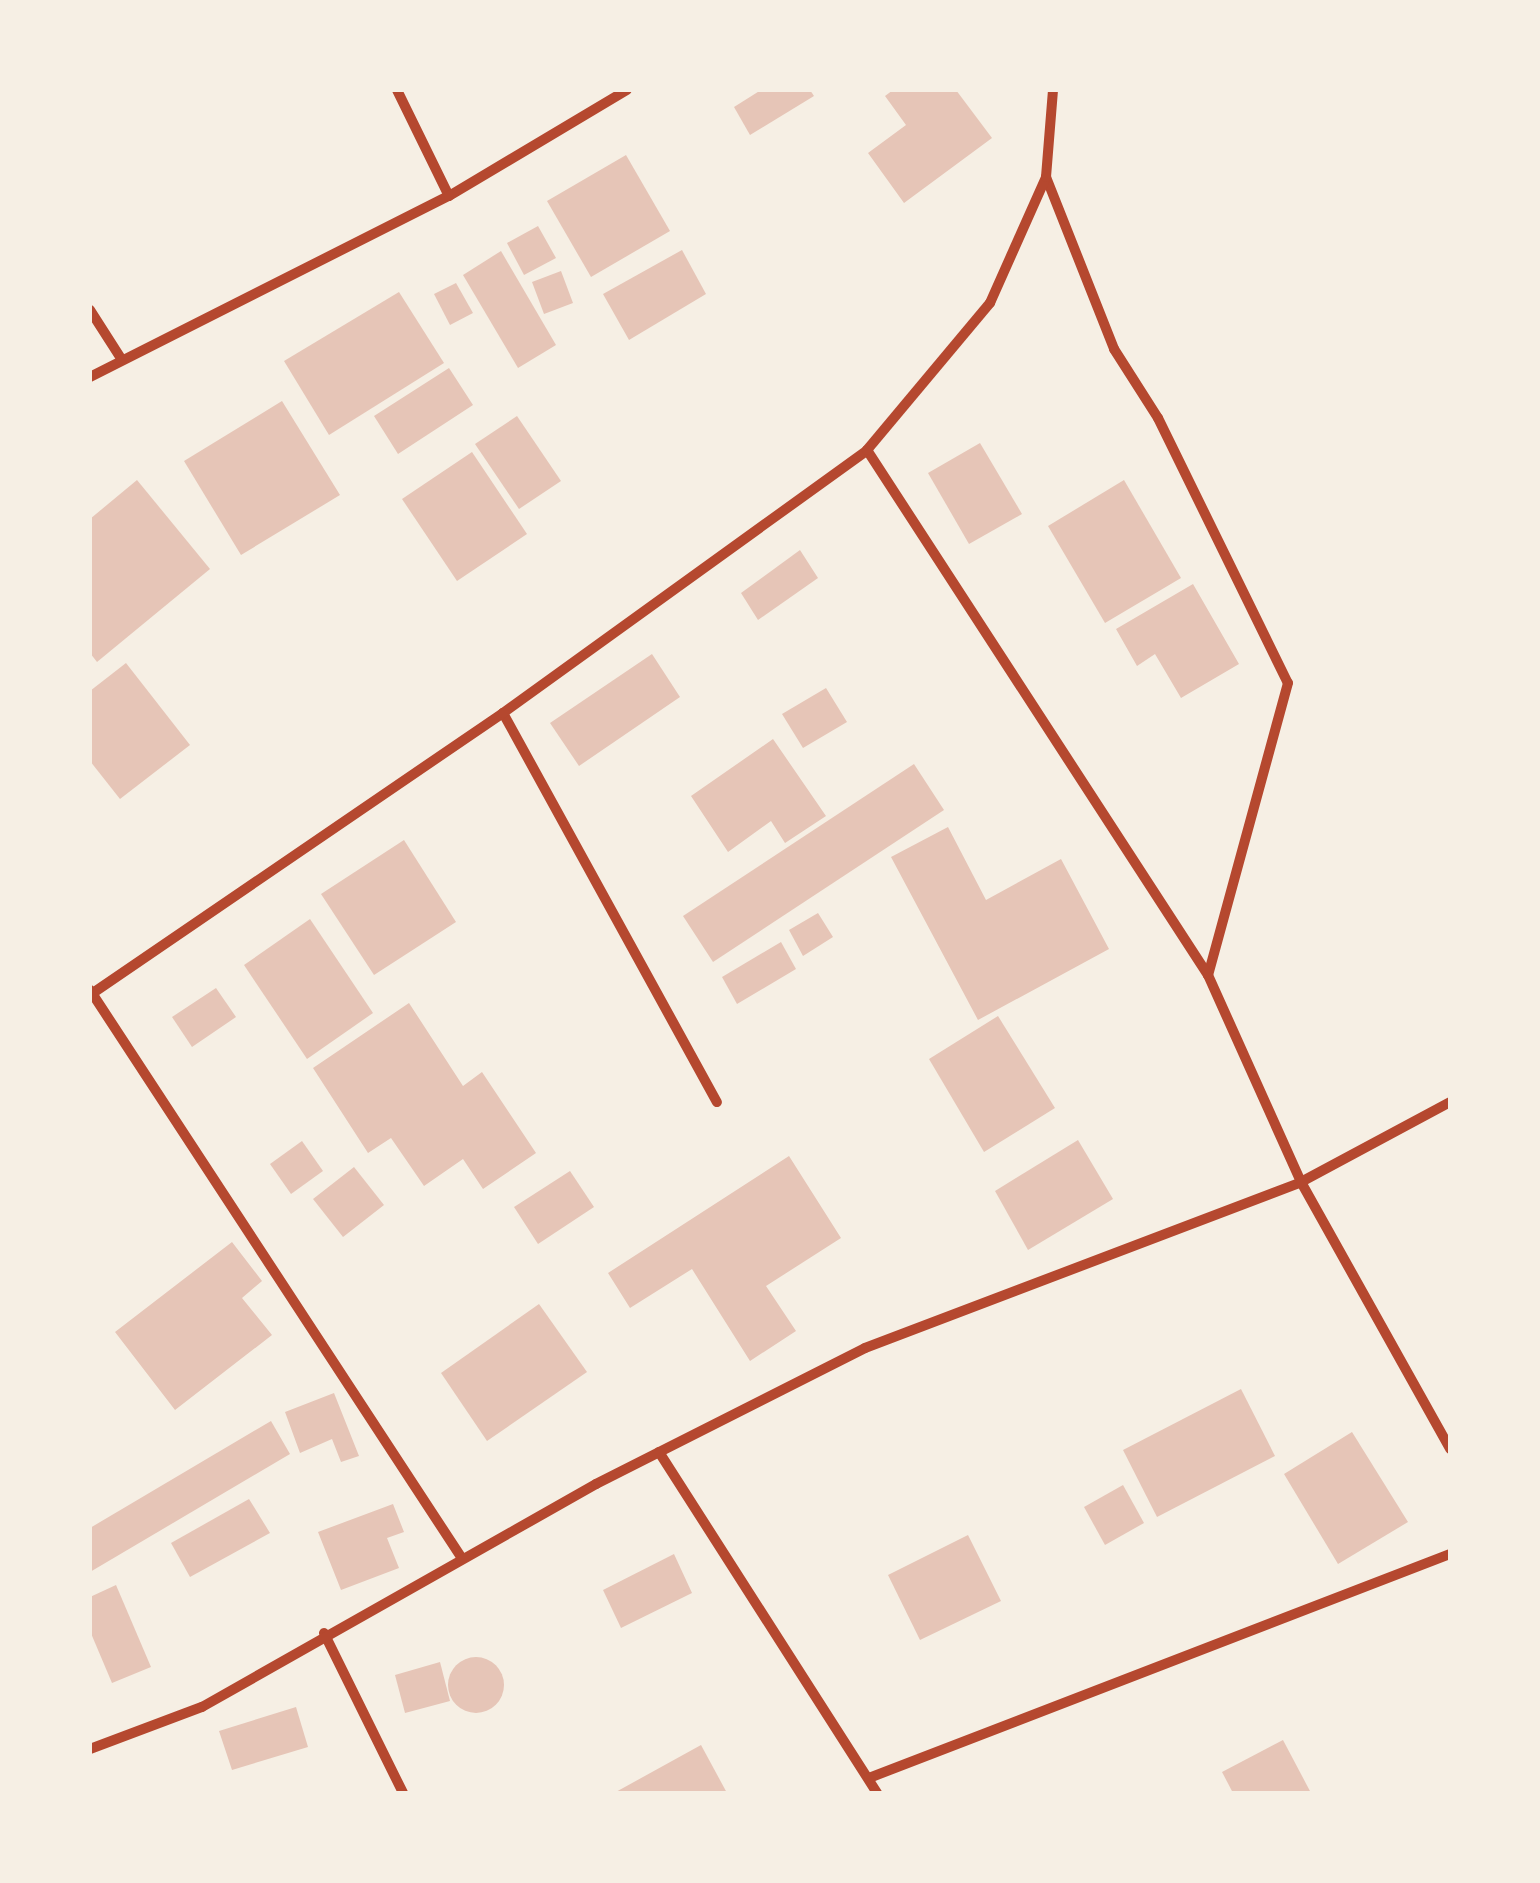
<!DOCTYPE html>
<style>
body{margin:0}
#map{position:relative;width:1540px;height:1883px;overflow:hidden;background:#f6efe4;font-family:"Golos Text",sans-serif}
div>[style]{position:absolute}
.building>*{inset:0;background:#e6c5b7}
.round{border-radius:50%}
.minor>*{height:10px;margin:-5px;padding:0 5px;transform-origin:5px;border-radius:5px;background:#b5482f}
span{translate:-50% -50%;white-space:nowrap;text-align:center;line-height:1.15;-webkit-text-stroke:8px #f6efe4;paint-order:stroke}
.frame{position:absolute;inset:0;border:92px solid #f6efe4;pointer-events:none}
</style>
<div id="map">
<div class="building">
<div style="clip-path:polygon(761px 90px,810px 90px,814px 96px,750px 135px,734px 107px)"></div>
<div style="clip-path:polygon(893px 90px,956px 90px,992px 138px,904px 203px,868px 153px,906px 125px,885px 96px)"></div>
<div style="clip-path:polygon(626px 155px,670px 231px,591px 277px,547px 201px)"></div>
<div style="clip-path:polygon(538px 226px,556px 258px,524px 275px,507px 243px)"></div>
<div style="clip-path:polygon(682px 250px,706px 294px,629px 340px,603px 294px)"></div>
<div style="clip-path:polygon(501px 251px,556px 345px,518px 368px,463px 275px)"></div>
<div style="clip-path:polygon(561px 271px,573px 303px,544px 314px,532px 282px)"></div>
<div style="clip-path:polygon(456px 283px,473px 313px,450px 325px,434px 294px)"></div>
<div style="clip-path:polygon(399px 292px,444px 363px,329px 435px,284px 361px)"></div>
<div style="clip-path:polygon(449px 368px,473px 405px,398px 454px,374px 416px)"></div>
<div style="clip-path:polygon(282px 401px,340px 495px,241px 555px,184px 461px)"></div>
<div style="clip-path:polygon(517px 416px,561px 481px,519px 509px,475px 444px)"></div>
<div style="clip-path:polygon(980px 443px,1022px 514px,969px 544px,928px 473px)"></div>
<div style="clip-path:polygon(472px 452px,527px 534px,457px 581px,402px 499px)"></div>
<div style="clip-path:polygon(137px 480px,210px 569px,97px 662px,90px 653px,90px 519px)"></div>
<div style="clip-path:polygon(1124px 480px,1181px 578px,1105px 623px,1048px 526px)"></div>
<div style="clip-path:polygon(800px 550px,818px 578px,758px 620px,741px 593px)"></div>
<div style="clip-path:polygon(1193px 584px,1239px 664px,1181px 698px,1155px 654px,1137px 666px,1116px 629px)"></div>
<div style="clip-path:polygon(652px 654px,680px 697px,579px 766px,550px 723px)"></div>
<div style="clip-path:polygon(126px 663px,190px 745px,120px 799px,90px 761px,90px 691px)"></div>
<div style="clip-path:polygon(826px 688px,847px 722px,803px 748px,782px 714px)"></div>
<div style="clip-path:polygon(773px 739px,826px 816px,785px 843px,771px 821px,728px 852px,691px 796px)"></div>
<div style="clip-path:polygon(914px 764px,944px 810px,713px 962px,683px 916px)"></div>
<div style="clip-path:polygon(948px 827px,986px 900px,1061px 859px,1109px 949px,978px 1020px,891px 857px)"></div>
<div style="clip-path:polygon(404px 840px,456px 922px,374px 975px,321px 894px)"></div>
<div style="clip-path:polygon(818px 913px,833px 937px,803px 956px,789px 930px)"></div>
<div style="clip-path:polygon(310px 919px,373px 1013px,307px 1059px,244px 965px)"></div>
<div style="clip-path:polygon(781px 942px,796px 969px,737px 1004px,722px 977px)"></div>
<div style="clip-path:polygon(216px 988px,236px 1017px,192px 1047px,172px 1017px)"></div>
<div style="clip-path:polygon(409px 1003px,463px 1086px,482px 1072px,536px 1153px,483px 1189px,463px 1159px,424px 1186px,391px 1138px,368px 1153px,313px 1068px)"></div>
<div style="clip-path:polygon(998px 1016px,1055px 1108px,984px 1152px,929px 1059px)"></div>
<div style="clip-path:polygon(1078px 1140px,1113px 1199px,1028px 1250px,995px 1191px)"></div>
<div style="clip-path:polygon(302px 1141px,323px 1171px,291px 1194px,270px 1164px)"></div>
<div style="clip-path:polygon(789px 1156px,841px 1238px,766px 1286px,796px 1331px,750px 1361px,692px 1269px,630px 1308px,608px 1273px)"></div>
<div style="clip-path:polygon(354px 1167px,384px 1205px,343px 1237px,313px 1199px)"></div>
<div style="clip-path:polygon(570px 1171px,594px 1207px,538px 1244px,514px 1207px)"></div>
<div style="clip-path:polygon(232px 1242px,262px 1281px,242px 1298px,272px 1335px,175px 1410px,115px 1332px)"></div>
<div style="clip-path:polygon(539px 1304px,587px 1372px,487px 1441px,441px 1373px)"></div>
<div style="clip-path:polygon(1241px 1389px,1275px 1456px,1157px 1517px,1123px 1450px)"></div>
<div style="clip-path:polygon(334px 1393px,359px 1456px,341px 1462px,332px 1439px,300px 1453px,285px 1412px)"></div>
<div style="clip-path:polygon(271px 1421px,290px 1454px,90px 1572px,90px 1528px)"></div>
<div style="clip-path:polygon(1352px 1432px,1408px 1522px,1338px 1564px,1284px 1474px)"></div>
<div style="clip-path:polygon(1123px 1485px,1144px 1523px,1105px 1545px,1084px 1507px)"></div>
<div style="clip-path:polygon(249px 1499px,270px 1533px,190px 1577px,171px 1543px)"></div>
<div style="clip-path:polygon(393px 1504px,404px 1532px,387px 1538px,399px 1568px,341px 1590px,318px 1532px)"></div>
<div style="clip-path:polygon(968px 1535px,1001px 1601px,920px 1640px,888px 1575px)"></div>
<div style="clip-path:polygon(674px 1554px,692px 1593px,621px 1628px,603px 1590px)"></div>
<div style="clip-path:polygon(116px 1585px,151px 1667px,112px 1683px,90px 1631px,90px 1597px)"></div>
<div class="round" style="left:448px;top:1657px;width:56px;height:56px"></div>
<div style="clip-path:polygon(440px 1662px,450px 1701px,405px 1713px,395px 1675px)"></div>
<div style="clip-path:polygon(296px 1707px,308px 1747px,232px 1770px,219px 1731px)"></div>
<div style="clip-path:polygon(1283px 1740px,1311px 1793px,1233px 1793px,1222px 1772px)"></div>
<div style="clip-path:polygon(701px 1745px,727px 1793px,614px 1793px)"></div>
</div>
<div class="minor">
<div style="left:397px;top:90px;width:118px;rotate:63.9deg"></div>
<div style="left:1046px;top:177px;width:185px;rotate:68.4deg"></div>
<div style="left:1114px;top:349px;width:82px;rotate:57.5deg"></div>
<div style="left:1158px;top:418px;width:295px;rotate:63.9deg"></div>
<div style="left:1288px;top:683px;width:303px;rotate:105.3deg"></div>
<div style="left:1208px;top:975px;width:227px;rotate:65.8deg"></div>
<div style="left:1301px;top:1182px;width:306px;rotate:60.8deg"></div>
<div style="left:90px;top:310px;width:56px;rotate:57.4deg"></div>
<div style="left:90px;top:377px;width:402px;rotate:-26.8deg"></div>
<div style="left:449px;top:196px;width:207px;rotate:-30.8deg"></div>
<div style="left:867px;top:450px;width:626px;rotate:57deg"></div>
<div style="left:503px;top:713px;width:444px;rotate:61.2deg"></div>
<div style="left:90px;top:990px;width:678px;rotate:56.8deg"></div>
<div style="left:90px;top:995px;width:500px;rotate:-34.33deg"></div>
<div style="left:503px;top:713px;width:449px;rotate:-35.8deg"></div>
<div style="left:867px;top:450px;width:192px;rotate:-50.1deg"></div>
<div style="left:990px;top:303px;width:138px;rotate:-66deg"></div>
<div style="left:1046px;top:177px;width:87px;rotate:-85.4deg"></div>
<div style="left:659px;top:1452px;width:405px;rotate:57.4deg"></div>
<div style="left:324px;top:1633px;width:178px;rotate:63.7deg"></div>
<div style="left:90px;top:1749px;width:120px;rotate:-20.6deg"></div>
<div style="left:202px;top:1707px;width:453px;rotate:-29.5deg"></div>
<div style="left:596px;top:1484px;width:301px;rotate:-26.8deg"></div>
<div style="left:865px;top:1348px;width:467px;rotate:-20.8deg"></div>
<div style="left:1301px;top:1182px;width:169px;rotate:-28.2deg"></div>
<div style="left:869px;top:1778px;width:623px;rotate:-21.08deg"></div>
</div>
<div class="frame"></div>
</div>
